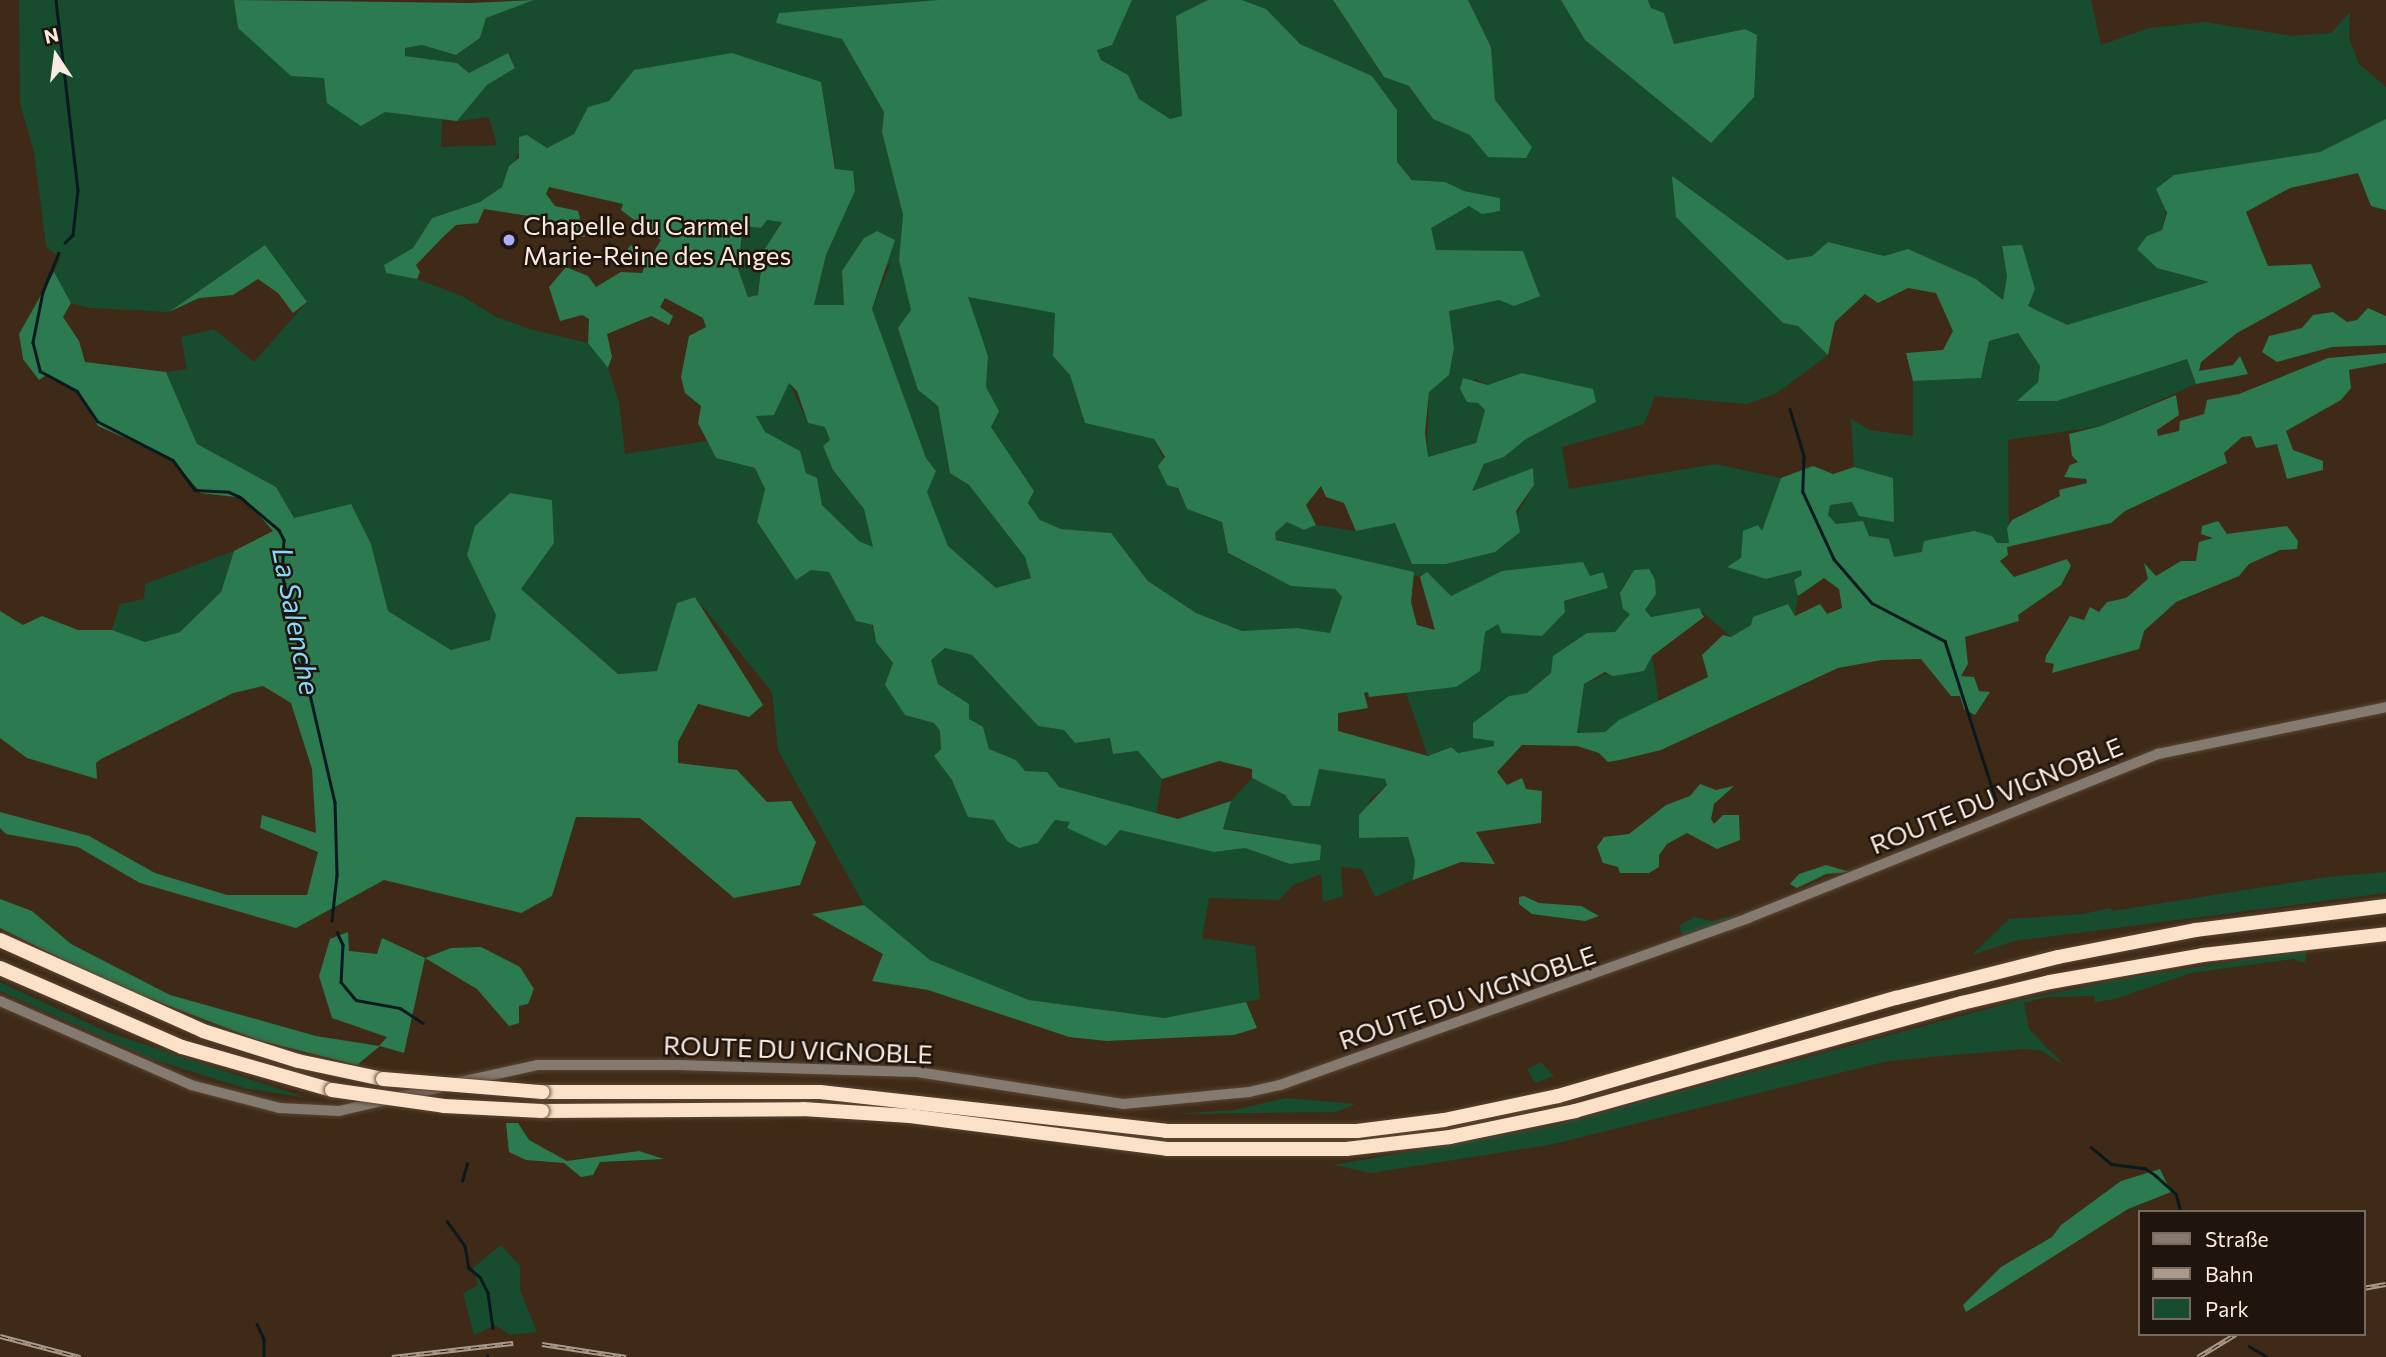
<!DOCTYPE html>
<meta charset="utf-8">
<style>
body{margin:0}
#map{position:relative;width:2386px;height:1357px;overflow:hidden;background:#3f2a17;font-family:Commissioner,sans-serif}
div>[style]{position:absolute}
.green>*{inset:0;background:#184c2f}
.forest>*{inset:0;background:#2c7a4f}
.stream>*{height:2.5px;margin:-1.25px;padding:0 1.25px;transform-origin:1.25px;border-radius:1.25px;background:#091920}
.roads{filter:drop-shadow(0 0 2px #594533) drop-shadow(0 0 2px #594533)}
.tertiary>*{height:10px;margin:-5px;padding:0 5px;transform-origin:5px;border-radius:5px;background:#847a70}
.motorway>*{height:14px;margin:-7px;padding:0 7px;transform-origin:7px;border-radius:7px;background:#fce1c9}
.rail>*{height:5px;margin-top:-2.5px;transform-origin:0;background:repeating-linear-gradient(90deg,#1f150d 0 8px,#ab9a8b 0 16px);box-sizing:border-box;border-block:2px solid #ab9a8b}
.bridges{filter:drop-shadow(0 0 2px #594533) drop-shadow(0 0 2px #594533)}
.motorway-bridge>*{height:14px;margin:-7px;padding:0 7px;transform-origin:7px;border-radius:7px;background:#fce1c9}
.dots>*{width:19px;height:19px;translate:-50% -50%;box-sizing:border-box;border:4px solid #1f150d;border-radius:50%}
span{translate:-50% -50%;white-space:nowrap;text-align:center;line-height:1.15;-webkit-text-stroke:5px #1f150d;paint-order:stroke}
.poi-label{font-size:26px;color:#faebe0}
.left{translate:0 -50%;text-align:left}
.street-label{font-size:26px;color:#faebe0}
.water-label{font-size:28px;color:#86d8fd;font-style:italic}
.legend{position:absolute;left:2138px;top:1210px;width:228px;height:126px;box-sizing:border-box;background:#1f150d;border:2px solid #776b61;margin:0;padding:9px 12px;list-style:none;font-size:21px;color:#faebe0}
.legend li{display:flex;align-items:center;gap:14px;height:35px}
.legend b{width:35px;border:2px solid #776b61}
.north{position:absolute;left:21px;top:21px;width:70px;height:70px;-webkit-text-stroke:5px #1f150d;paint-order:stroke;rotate:347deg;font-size:19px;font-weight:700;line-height:28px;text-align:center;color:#faebe0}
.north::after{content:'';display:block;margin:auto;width:24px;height:32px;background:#faebe0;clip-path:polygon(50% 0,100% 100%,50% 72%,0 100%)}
</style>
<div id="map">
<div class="green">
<div style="clip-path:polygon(19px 0,234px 0,238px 28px,324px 78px,385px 112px,442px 119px,441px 147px,497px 145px,489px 117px,457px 121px,487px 85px,515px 67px,508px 53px,469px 73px,457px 63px,405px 56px,405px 48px,422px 45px,456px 55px,480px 38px,486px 18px,534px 0,939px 0,842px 39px,884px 112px,882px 132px,903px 215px,899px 260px,911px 310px,918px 390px,938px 406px,950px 473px,969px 485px,1025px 557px,1032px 578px,997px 589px,948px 546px,926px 492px,936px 471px,926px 458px,872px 309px,891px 262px,844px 306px,814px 305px,826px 255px,855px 191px,836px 170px,821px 82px,798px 76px,634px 70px,609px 101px,588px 107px,574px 134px,547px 148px,527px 135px,502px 187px,480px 202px,432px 218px,413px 248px,384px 265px,386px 273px,417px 279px,464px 297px,496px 317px,530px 329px,588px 343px,608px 368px,619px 402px,625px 454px,707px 441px,716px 458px,755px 468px,765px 489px,757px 523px,796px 580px,811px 570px,829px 572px,856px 621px,872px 625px,876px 642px,893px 663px,905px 715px,934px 723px,940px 731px,941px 749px,935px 756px,952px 780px,1022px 843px,1038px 843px,1055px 820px,1070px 822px,1068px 828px,1120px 830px,1214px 852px,1245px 848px,1289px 864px,1320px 845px,1223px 828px,1231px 801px,1252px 778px,1285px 795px,1293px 806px,1319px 769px,1385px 779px,1387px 785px,1370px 799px,1360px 838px,1408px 837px,1415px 861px,1413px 880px,1375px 897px,1362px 869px,1341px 867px,1343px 896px,1323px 902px,1321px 874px,1293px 885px,1279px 900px,1209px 898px,1202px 938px,1255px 946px,1260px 999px,1164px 1018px,1029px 1000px,930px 960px,864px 905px,778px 750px,772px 692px,695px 597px,677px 603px,657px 671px,618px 674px,521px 589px,554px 543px,552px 501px,510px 493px,468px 555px,497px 615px,490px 640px,451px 650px,388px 611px,371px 544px,294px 519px,276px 487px,197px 444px,166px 372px,187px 369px,181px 337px,214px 329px,254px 362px,306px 303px,265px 245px,169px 312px,90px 308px,71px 303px,54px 272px,60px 259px,46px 246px,34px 152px,20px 103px)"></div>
<div style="clip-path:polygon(1132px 0,1208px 0,1176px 16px,1182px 116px,1170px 119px,1139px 99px,1128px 75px,1101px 60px,1097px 49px,1112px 45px)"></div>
<div style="clip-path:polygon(1242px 0,1333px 0,1384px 77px,1409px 86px,1433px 119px,1470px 135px,1532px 147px,1495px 100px,1491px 47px,1468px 0,1561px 0,1585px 40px,1711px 143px,1744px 29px,1674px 44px,1664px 13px,1651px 8px,1648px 0,2091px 0,2101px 45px,2149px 28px,2205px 22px,2293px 36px,2331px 33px,2350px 12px,2349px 38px,2359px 64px,2386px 87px,2386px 119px,2320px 152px,2174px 175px,2162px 230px,2147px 236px,2183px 275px,2211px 282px,2067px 326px,2028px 306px,2002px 246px,2007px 276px,2003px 300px,1976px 279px,1908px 249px,1884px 256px,1828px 242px,1812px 256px,1787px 260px,1672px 177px,1765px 305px,1783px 323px,1798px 326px,1828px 355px,1777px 393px,1747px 404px,1655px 396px,1644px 424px,1562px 447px,1569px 489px,1715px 464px,1781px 478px,1762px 532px,1766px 579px,1801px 570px,1803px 575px,1794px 580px,1798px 596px,1795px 616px,1788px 604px,1731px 637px,1698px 608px,1651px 617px,1645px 610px,1656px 594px,1655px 580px,1631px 574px,1620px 593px,1631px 614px,1615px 632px,1527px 693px,1509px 696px,1495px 746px,1458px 753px,1450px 747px,1428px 756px,1406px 693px,1456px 687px,1485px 632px,1498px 623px,1607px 588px,1603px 573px,1590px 576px,1502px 571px,1451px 596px,1427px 572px,1420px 577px,1276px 539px,1275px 533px,1287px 522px,1304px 530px,1316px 525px,1356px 531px,1395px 522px,1446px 564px,1495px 552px,1534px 485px,1533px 469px,1471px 491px,1485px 464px,1504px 457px,1526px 439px,1595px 402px,1593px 390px,1522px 373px,1488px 385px,1474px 378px,1478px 403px,1485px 410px,1476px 443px,1427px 457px,1429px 392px,1449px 375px,1454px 349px,1449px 311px,1499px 300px,1436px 250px,1430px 228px,1469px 206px,1500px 198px,1464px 191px,1445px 182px,1413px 180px,1397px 162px,1397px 110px,1372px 76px,1300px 44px,1266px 9px)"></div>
<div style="clip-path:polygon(767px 220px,782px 221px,763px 252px,758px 295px,748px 297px,738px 269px,744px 225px,761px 228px)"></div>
<div style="clip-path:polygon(967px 297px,1055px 313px,1053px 356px,1070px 375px,1085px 423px,1154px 439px,1187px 509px,1222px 522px,1228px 554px,1291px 586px,1334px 588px,1342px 597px,1330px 634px,1297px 628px,1242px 631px,1196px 613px,1148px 581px,1111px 533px,1061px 529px,1040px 520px,1028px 503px,1034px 491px,991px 427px,999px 411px,986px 387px,988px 356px)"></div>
<div style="clip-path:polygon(2018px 333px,2040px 366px,2038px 382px,2018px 400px,2057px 401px,2187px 359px,2196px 384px,2101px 426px,2008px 440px,2009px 543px,1893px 557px,1869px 536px,1835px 524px,1828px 515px,1830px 505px,1891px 498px,1893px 478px,1854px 467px,1851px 419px,1870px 430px,1913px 436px,1913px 381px,1981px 378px,1989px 341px)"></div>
<div style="clip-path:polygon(789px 382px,808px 423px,825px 427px,830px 440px,823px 447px,833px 470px,864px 509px,874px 547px,859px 541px,822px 505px,817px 478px,806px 473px,800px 451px,765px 433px,756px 415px,774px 415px)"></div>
<div style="clip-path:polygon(234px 551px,221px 592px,180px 632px,145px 642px,112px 630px,120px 604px,144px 599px,145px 584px)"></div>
<div style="clip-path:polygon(945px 648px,972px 655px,1038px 726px,1064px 730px,1075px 743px,1110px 738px,1113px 754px,1138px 751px,1162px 779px,1156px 815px,1058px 787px,1047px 772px,1025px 771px,1016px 760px,989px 749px,983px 727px,969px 719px,969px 704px,938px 684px,930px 660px)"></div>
<div style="clip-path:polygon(1652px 656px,1659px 701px,1604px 732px,1577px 733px,1583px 684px)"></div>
<div style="clip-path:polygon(2386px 872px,2386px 893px,2014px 941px,1972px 955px,2009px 919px,2083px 914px,2110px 908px,2112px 911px,2328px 877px)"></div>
<div style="clip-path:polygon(1737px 915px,1742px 917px,1683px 937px,1679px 926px,1694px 917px,1712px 921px)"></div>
<div style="clip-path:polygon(2307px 950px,2305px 963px,2293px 959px,2191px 973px,2115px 999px,2095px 1002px,2094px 996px,2047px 997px,2024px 1003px,2029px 1029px,2064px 1065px,2040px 1050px,2020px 1049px,1888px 1061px,1549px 1145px,1371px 1173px,1334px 1165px,1552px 1126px,2020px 1000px,2131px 977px)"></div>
<div style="clip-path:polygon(0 982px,107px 1032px,307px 1098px,244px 1088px,151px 1059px,0 991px)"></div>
<div style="clip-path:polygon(1541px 1062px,1554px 1076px,1535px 1083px,1527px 1069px)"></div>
<div style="clip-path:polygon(1286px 1098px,1355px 1104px,1336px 1112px,1173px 1114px,1234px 1110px)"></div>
<div style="clip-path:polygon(501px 1245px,520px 1266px,520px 1290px,537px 1332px,511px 1335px,495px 1325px,474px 1335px,463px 1293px,478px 1285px,473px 1268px)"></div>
</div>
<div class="forest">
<div style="clip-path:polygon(234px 0,471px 3px,534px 0,486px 18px,480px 38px,456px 55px,422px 45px,405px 48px,405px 56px,457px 63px,469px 73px,508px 53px,515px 68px,487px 85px,457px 121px,385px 112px,361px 126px,327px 103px,324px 78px,291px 76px,238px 28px)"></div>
<div style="clip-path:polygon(evenodd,939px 0,1132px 0,1112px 45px,1097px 50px,1101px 60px,1128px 75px,1139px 99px,1170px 119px,1182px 116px,1176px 16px,1208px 0,1242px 0,1266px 9px,1300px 44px,1372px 76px,1397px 110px,1397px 162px,1412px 180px,1445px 182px,1464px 191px,1500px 198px,1500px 211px,1482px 214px,1469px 206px,1431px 228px,1436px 250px,1523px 251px,1540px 296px,1514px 306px,1499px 300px,1449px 311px,1454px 348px,1449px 375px,1429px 392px,1425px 433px,1428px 457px,1476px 443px,1485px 410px,1478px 403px,1467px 402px,1460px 389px,1463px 378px,1488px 385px,1522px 373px,1593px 389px,1596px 402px,1526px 439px,1504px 457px,1484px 464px,1472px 491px,1533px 468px,1534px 485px,1516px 511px,1520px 532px,1495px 552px,1446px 564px,1412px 564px,1395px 523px,1356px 531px,1344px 503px,1326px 497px,1321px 486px,1306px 505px,1316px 525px,1304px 530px,1287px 522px,1275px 533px,1276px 540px,1414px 572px,1411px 602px,1417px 625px,1435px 630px,1420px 577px,1427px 572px,1451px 596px,1502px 571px,1583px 562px,1590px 576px,1603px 572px,1608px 588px,1564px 601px,1565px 612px,1542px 636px,1502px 633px,1498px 624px,1485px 632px,1480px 671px,1456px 687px,1369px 697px,1368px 692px,1364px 693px,1368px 708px,1338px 713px,1338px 731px,1428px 756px,1451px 747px,1458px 753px,1494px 746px,1494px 741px,1473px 738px,1473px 723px,1509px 696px,1527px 693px,1551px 673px,1553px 656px,1587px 633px,1615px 632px,1630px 614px,1623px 609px,1620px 593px,1634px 570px,1649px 569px,1655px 580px,1656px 594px,1645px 610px,1651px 617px,1699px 608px,1704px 617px,1652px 656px,1644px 671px,1613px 676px,1605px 672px,1584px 684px,1577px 733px,1605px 732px,1619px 720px,1708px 677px,1702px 655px,1723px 635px,1731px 637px,1751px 625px,1753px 617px,1788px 604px,1795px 616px,1820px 604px,1827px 614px,1842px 608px,1839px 589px,1824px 578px,1798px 596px,1794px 580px,1802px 575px,1801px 570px,1766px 579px,1727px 567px,1741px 558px,1743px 531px,1758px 525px,1762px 531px,1781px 478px,1813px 466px,1833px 474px,1854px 467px,1893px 478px,1894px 522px,1859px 516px,1852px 502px,1830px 505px,1828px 515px,1836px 524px,1863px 521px,1869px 536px,1889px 539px,1894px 557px,1922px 552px,1924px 541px,1974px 531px,1992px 536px,1997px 543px,2009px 543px,2007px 528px,2012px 520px,2060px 496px,2059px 490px,2087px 483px,2086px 479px,2064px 477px,2070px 465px,2078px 462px,2072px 456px,2069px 434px,2101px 426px,2176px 395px,2179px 415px,2157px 430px,2158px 436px,2179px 431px,2180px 421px,2204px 414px,2207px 400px,2239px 394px,2328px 358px,2386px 353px,2386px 363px,2349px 370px,2351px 388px,2341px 400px,2286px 431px,2293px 450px,2323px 461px,2323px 470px,2287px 479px,2277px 444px,2256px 448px,2251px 436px,2242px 437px,2224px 453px,2227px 463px,2125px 511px,2111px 523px,2007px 547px,2008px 555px,2000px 561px,2014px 577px,2067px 559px,2071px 566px,2061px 585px,2018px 615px,2019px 621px,1965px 637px,1968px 664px,1961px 676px,1974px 677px,1979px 691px,1990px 692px,1975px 715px,1964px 709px,1960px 696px,1951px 696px,1921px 659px,1882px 660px,1838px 668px,1661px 750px,1620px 760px,1608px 762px,1599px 753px,1577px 746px,1522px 745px,1497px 772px,1507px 785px,1522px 778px,1526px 789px,1542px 791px,1541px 823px,1476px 832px,1495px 864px,1461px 862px,1413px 880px,1415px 861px,1408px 837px,1359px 838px,1359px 815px,1387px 785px,1385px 779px,1319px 769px,1310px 806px,1293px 806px,1285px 795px,1252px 778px,1252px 769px,1219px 761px,1162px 779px,1138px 751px,1113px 754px,1110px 738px,1075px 743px,1064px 730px,1038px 726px,972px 655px,945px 648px,931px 660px,938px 684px,969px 704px,969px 719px,983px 727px,989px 749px,1016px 760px,1025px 771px,1047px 772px,1059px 787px,1178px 819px,1231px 801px,1223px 829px,1321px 845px,1320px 860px,1290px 864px,1245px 848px,1214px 852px,1120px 830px,1106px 846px,1067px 828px,1070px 822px,1055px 820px,1038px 843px,1019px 848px,1007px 841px,994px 820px,968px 817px,952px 780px,934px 756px,941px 749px,940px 731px,934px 723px,905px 715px,885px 685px,893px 663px,876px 642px,873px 625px,856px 621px,829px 572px,811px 570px,796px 580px,757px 522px,765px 489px,755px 468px,716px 458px,698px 423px,701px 406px,685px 393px,681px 377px,689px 336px,706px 327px,703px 318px,665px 298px,660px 307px,673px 316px,669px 325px,651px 316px,607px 334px,612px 357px,608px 368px,588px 343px,589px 319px,582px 315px,560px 321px,549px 287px,566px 267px,588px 276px,596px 287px,621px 272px,642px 273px,644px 268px,620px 258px,631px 245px,642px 255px,652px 255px,661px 240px,621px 210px,623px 204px,549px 187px,546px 194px,555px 206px,578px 211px,585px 237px,565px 236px,542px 218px,484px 209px,478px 223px,456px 225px,442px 238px,416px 265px,420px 272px,417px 279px,386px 273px,384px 265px,413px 248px,432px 218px,480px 202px,502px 187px,509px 166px,519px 158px,519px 137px,527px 135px,547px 148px,574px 134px,588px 107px,609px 101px,634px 70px,732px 53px,821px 82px,835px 169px,853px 171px,855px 191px,826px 255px,814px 305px,844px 305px,842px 271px,864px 238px,877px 231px,895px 240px,872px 309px,926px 458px,936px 471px,927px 492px,948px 546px,996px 588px,1031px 578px,1025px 557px,969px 485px,950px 473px,938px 406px,918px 390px,898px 328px,911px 310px,899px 260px,903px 215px,882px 132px,884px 112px,842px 39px,776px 23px,779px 13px,939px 0,767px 220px,782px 222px,763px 252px,758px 295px,748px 297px,738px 269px,743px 226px,761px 228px,767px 220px,939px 0,968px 297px,1055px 313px,1053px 356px,1070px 375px,1085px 423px,1154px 439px,1165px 457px,1158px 466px,1167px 485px,1178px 488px,1187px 509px,1222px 522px,1228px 553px,1291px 586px,1335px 589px,1342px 597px,1330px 633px,1297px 628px,1242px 631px,1196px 613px,1148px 581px,1111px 533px,1061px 529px,1040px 520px,1028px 503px,1034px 491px,991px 427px,999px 411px,986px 387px,988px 356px,968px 297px,939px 0,789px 383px,797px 391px,808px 423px,825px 427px,830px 440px,823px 446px,833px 470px,864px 509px,873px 547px,859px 541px,822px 505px,817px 478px,806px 473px,800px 451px,765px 432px,756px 416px,774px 415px,789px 383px)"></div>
<div style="clip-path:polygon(1333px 0,1468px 0,1491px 47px,1495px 100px,1532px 147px,1526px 158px,1488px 157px,1470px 135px,1433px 119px,1409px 86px,1384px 77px)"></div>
<div style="clip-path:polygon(1561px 0,1648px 0,1651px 8px,1664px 13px,1674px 44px,1745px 29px,1757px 35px,1754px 97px,1711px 143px,1585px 40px)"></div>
<div style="clip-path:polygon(2386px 119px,2386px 210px,2371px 206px,2358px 173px,2290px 188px,2246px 212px,2268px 266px,2311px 264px,2321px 287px,2237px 333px,2201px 362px,2199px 371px,2233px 365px,2240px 356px,2248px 374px,2196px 384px,2187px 359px,2057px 401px,2017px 401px,2038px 382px,2040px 366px,2018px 333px,1989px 341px,1981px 378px,1913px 381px,1906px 353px,1943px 350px,1953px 331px,1936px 293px,1908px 288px,1878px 303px,1865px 294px,1835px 322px,1828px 355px,1798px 326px,1783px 323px,1676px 217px,1672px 176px,1787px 260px,1812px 256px,1828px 242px,1884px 256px,1908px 249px,1976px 279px,2003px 300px,2007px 276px,2002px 246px,2022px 245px,2035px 289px,2028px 306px,2067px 325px,2209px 282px,2157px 268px,2137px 249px,2147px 236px,2162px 230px,2167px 213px,2156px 189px,2174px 175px,2320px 152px)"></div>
<div style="clip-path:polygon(265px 245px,307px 302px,293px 313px,278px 293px,258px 279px,233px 295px,199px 298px,169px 312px)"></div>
<div style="clip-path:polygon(54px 272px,71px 303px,63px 317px,79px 341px,85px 362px,166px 372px,197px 444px,276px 487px,294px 518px,351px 504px,371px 544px,388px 611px,451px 650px,490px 640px,496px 615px,467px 555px,475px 526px,510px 493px,552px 500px,554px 543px,521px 589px,618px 674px,657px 671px,677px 603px,695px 597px,763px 705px,749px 717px,698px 704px,678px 742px,678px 763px,737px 770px,767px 802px,791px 801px,816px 842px,800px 885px,734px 898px,640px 818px,576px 817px,552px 896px,521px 913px,384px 880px,296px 928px,140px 883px,78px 847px,6px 834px,0 828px,0 812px,89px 836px,155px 873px,227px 895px,307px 895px,318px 852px,260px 828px,262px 815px,316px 833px,312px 769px,291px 703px,263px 686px,233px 693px,101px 759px,96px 763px,97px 779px,27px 758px,0 738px,0 611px,23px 625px,42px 616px,78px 630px,112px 630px,145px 642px,180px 632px,221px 592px,234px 551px,273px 531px,244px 498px,201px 493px,171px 458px,98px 426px,76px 390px,48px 374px,39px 380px,23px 359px,19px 334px)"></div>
<div style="clip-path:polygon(2368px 308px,2386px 316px,2386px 345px,2332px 347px,2277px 362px,2262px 352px,2269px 336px,2302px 328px,2313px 315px,2333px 312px,2347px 322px,2357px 320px)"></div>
<div style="clip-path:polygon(2218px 521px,2227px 534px,2287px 526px,2298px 541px,2297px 549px,2280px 550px,2249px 564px,2239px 576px,2176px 602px,2144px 631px,2139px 649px,2052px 673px,2054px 664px,2045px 662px,2046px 656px,2070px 616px,2084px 620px,2090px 607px,2099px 612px,2107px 602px,2126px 598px,2148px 579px,2144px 563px,2156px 576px,2181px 561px,2196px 561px,2199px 542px,2213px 538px,2201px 534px,2202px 526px)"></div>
<div style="clip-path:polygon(1700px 784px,1716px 790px,1734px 786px,1714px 804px,1711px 819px,1714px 824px,1723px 815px,1739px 815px,1740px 840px,1717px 849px,1687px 833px,1667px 844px,1659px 855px,1659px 867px,1649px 873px,1620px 873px,1618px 867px,1603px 863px,1597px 847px,1604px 837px,1629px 834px,1666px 805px,1690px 796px)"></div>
<div style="clip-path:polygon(1826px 865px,1850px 872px,1826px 874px,1797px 888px,1790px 884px,1799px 874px)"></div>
<div style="clip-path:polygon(1524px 896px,1539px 903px,1581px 906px,1599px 916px,1585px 921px,1532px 914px,1519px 904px,1519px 897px)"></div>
<div style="clip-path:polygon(0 899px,32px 911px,71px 944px,170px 995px,316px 1036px,379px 1046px,387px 1037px,332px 1018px,319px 976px,330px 939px,348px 932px,349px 951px,377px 954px,382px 938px,425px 958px,451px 948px,481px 947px,520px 967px,534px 989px,528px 1004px,519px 1006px,519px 1023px,509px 1026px,477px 989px,425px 958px,404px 1053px,380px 1046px,357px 1065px,258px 1040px,112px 984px,0 928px)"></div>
<div style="clip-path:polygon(864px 905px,930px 960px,1029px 1000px,1164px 1018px,1246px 1002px,1257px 1028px,1234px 1035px,1107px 1041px,1069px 1037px,928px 990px,872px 981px,883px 954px,812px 914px)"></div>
<div style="clip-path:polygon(506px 1123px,518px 1123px,529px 1140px,567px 1161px,639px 1151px,664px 1159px,600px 1162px,593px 1175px,581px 1177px,564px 1163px,526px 1160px,509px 1152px)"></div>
<div style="clip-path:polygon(2160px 1169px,2171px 1192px,2128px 1209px,1966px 1312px,1963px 1305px,2001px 1267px,2052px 1237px,2061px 1225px,2121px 1181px)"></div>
</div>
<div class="stream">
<div style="left:56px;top:0;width:191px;rotate:83.4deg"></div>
<div style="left:78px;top:190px;width:45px;rotate:96.3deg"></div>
<div style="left:73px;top:235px;width:11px;rotate:135deg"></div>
<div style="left:59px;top:253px;width:42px;rotate:112.3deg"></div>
<div style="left:43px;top:292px;width:51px;rotate:101.3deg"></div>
<div style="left:33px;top:342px;width:30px;rotate:76deg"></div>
<div style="left:40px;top:371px;width:42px;rotate:28.4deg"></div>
<div style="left:77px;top:391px;width:36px;rotate:56deg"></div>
<div style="left:97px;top:421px;width:85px;rotate:27.2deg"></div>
<div style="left:173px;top:460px;width:37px;rotate:54deg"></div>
<div style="left:195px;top:490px;width:34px;rotate:3deg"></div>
<div style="left:229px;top:492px;width:12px;rotate:24deg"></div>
<div style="left:240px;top:497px;width:51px;rotate:40.2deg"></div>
<div style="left:279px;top:530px;width:11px;rotate:63deg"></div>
<div style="left:284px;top:540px;width:33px;rotate:93deg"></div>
<div style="left:282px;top:573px;width:235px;rotate:77deg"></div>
<div style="left:335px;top:802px;width:73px;rotate:88.4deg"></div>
<div style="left:337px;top:875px;width:46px;rotate:96.2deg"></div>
<div style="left:1790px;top:409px;width:49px;rotate:73.4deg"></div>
<div style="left:1804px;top:456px;width:36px;rotate:92deg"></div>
<div style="left:1803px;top:492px;width:74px;rotate:65.2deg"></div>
<div style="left:1834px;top:559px;width:58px;rotate:49.2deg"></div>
<div style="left:1872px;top:603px;width:82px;rotate:27.5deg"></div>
<div style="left:1945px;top:641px;width:167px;rotate:72.2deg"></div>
<div style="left:337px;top:932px;width:14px;rotate:65deg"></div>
<div style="left:343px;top:945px;width:37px;rotate:93deg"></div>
<div style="left:341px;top:982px;width:23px;rotate:50deg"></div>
<div style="left:356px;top:1000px;width:45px;rotate:10.3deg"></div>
<div style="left:400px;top:1008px;width:27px;rotate:33deg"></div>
<div style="left:2091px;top:1147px;width:26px;rotate:40deg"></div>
<div style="left:2111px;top:1164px;width:34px;rotate:7deg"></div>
<div style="left:2145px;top:1168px;width:12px;rotate:35deg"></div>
<div style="left:2155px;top:1175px;width:28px;rotate:42deg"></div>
<div style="left:2176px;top:1194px;width:19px;rotate:74deg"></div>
<div style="left:462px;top:1181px;width:18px;rotate:-74deg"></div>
<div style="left:447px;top:1221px;width:31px;rotate:54deg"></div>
<div style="left:465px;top:1246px;width:22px;rotate:80deg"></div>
<div style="left:469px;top:1268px;width:14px;rotate:39deg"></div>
<div style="left:480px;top:1277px;width:18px;rotate:63deg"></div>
<div style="left:488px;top:1293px;width:35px;rotate:82deg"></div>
<div style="left:257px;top:1324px;width:17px;rotate:65deg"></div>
<div style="left:264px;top:1339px;width:18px;rotate:90deg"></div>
<div style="left:2249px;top:1346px;width:21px;rotate:31deg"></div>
<div style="left:487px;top:1357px;width:1px;rotate:-90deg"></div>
</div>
<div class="roads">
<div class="tertiary">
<div style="left:0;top:1001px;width:209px;rotate:23.7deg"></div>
<div style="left:191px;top:1085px;width:91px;rotate:14.6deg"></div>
<div style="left:279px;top:1108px;width:60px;rotate:2.9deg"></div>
<div style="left:339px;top:1111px;width:105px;rotate:-13.2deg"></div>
<div style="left:456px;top:1083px;width:83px;rotate:-12.5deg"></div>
<div style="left:537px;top:1065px;width:143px"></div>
<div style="left:680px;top:1065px;width:237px;rotate:1.7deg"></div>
<div style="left:917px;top:1072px;width:208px;rotate:8.8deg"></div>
<div style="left:1123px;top:1104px;width:127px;rotate:-5.4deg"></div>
<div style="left:1249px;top:1092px;width:32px;rotate:-13deg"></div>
<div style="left:1280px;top:1085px;width:497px;rotate:-19.6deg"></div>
<div style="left:1748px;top:918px;width:442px;rotate:-21.8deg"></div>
<div style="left:2158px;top:754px;width:233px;rotate:-11.6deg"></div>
</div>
<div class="motorway">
<div style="left:0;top:940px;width:222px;rotate:24.1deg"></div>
<div style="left:203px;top:1031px;width:100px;rotate:17.5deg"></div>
<div style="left:298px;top:1061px;width:87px;rotate:12deg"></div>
<div style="left:0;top:968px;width:198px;rotate:23.5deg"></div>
<div style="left:182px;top:1047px;width:156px;rotate:16deg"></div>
<div style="left:542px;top:1092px;width:278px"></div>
<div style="left:820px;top:1092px;width:348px;rotate:6.4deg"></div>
<div style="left:1166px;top:1131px;width:191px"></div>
<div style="left:1357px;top:1131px;width:88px;rotate:-7.2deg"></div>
<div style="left:1444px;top:1120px;width:116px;rotate:-11.9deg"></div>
<div style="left:1558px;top:1096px;width:352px;rotate:-16.2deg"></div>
<div style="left:1896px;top:998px;width:167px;rotate:-14.2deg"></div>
<div style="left:2058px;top:957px;width:141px;rotate:-11.1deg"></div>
<div style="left:2196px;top:930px;width:192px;rotate:-7.2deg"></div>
<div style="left:542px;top:1111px;width:261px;rotate:-0.4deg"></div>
<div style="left:803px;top:1109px;width:107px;rotate:3.7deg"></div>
<div style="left:910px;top:1116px;width:259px;rotate:7.3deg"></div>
<div style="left:1167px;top:1149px;width:179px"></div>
<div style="left:1346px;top:1149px;width:105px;rotate:-6.6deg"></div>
<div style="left:1450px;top:1137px;width:128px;rotate:-11.7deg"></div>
<div style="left:1575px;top:1111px;width:402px;rotate:-15.6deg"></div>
<div style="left:1962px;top:1003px;width:90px;rotate:-13.4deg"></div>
<div style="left:2050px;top:982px;width:155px;rotate:-10deg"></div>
<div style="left:2203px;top:955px;width:184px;rotate:-6.5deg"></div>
</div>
</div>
<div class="rail">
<div style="left:2363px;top:1288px;width:23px;rotate:-10deg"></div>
<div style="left:0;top:1336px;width:83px;rotate:14.7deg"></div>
<div style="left:542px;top:1344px;width:85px;rotate:8.8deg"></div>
<div style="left:392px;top:1357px;width:122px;rotate:-6.6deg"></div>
<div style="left:2198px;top:1357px;width:44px;rotate:-31.2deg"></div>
</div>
<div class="bridges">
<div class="motorway-bridge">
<div style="left:383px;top:1079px;width:160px;rotate:4.7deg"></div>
<div style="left:332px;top:1090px;width:113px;rotate:8.1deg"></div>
<div style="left:444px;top:1106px;width:98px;rotate:2.9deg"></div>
</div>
</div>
<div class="dots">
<div style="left:509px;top:240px;background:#abaffb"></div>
</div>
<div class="poi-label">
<span class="left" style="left:523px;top:240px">Chapelle du Carmel<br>Marie-Reine des Anges</span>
</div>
<div class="street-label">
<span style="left:1996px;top:795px;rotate:-22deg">ROUTE DU VIGNOBLE</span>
<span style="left:1467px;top:997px;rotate:-19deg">ROUTE DU VIGNOBLE</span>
<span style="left:798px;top:1049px;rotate:2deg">ROUTE DU VIGNOBLE</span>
</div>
<div class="water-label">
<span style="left:297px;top:621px;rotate:79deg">La Salenche</span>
</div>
<ul class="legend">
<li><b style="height:9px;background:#847a70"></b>Straße</li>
<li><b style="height:9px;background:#ab9a8b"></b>Bahn</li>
<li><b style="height:19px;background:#184c2f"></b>Park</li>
</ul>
<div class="north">N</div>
</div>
